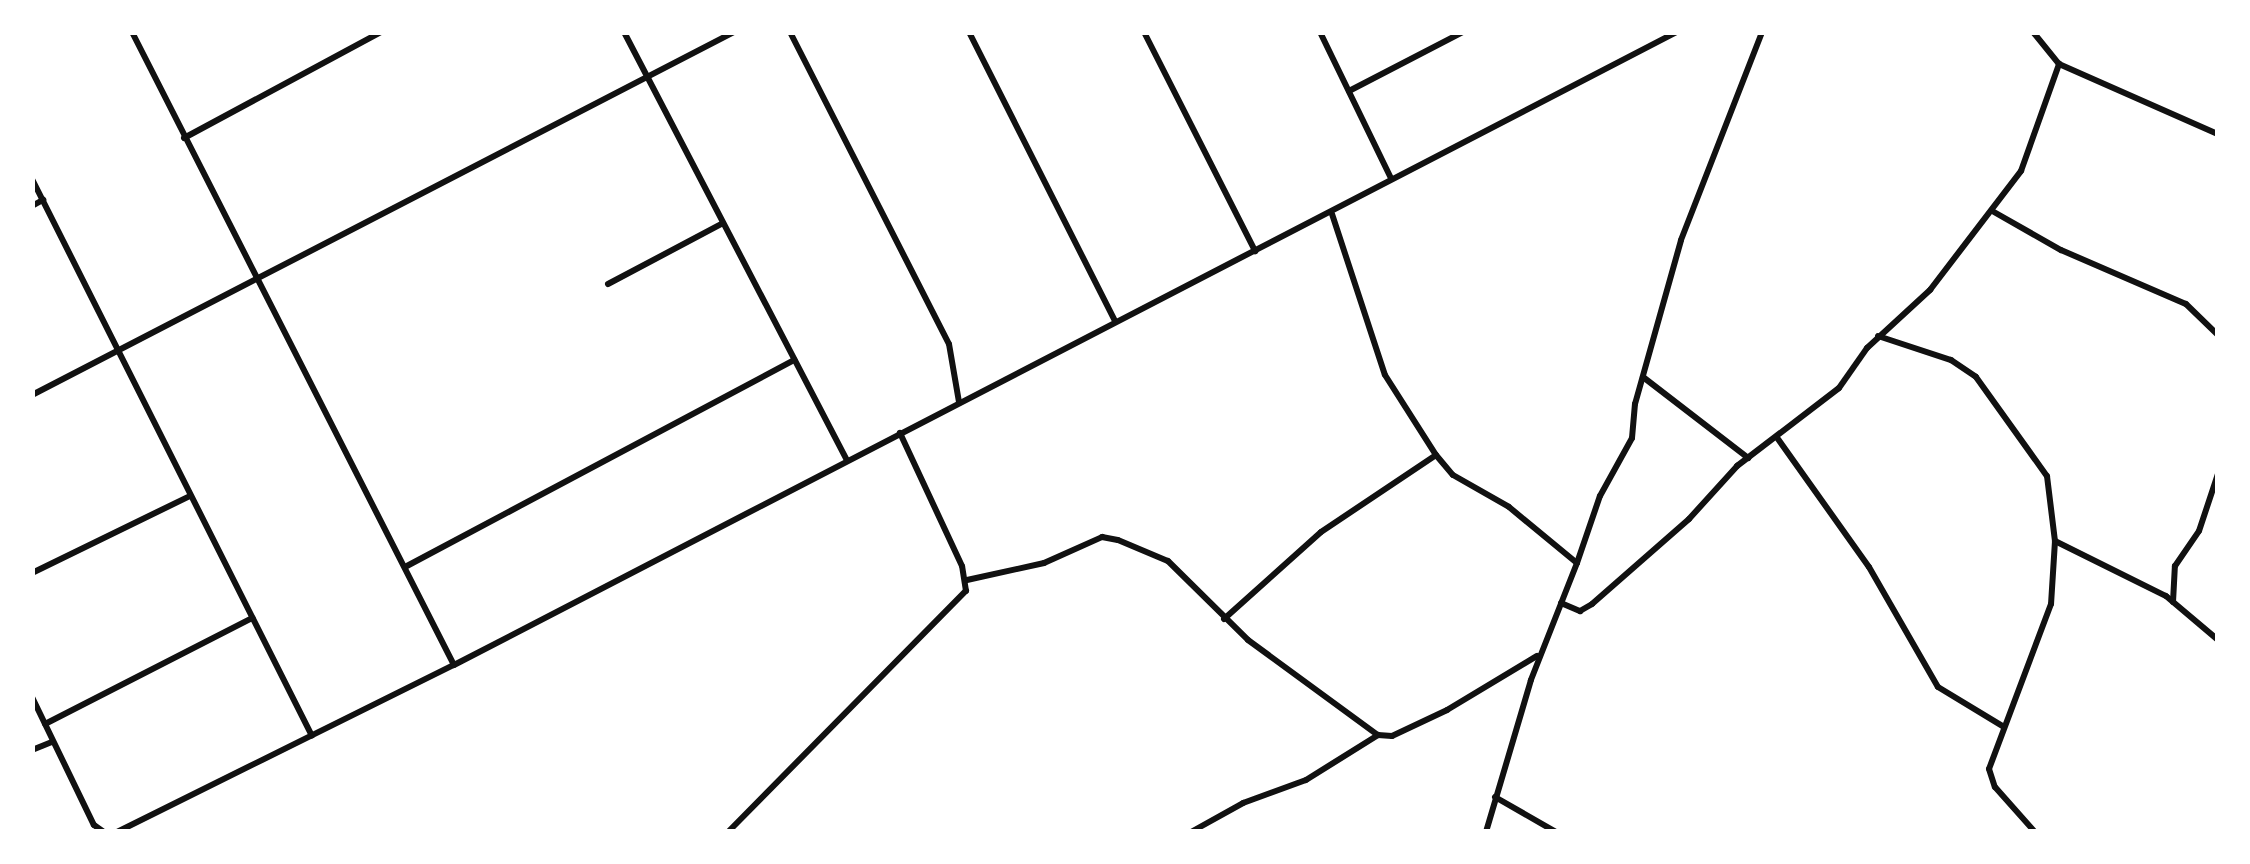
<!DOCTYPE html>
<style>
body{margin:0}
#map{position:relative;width:2250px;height:864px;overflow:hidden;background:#fff;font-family:"Nunito Sans",sans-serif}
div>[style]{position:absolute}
.minor>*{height:6px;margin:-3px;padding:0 3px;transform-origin:3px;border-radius:3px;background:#111}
span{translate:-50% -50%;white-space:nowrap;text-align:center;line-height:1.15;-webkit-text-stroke:10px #fff;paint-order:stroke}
.frame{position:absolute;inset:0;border:35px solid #fff;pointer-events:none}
</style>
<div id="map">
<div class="minor">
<div style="left:132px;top:32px;width:710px;rotate:63.04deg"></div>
<div style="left:624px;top:32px;width:481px;rotate:62.5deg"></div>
<div style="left:790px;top:32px;width:350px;rotate:63deg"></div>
<div style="left:949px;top:344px;width:59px;rotate:80.2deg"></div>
<div style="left:969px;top:32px;width:324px;rotate:63.2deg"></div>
<div style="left:1144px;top:32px;width:246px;rotate:63.1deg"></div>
<div style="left:1320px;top:32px;width:162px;rotate:64.1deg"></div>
<div style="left:2033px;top:32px;width:41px;rotate:50.9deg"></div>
<div style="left:2059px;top:64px;width:174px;rotate:23.8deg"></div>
<div style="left:1349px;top:91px;width:128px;rotate:-27.4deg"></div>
<div style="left:184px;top:138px;width:224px;rotate:-28.3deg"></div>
<div style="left:32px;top:179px;width:623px;rotate:63.31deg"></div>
<div style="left:32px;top:206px;width:13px;rotate:-29deg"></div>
<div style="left:1994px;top:212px;width:77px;rotate:29.6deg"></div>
<div style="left:2061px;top:250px;width:136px;rotate:23.4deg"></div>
<div style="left:2186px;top:304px;width:45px;rotate:44.1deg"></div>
<div style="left:1332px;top:214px;width:169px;rotate:71.8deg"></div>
<div style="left:1385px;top:375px;width:95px;rotate:57.5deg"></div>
<div style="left:1436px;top:455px;width:26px;rotate:50deg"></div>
<div style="left:1453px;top:475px;width:64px;rotate:29.7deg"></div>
<div style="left:1509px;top:507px;width:88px;rotate:39.5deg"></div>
<div style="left:1577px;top:563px;width:126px;rotate:111.5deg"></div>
<div style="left:1531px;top:680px;width:159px;rotate:106.5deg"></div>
<div style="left:608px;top:284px;width:130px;rotate:-27.9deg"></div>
<div style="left:1878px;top:336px;width:77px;rotate:18.2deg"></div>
<div style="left:1951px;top:360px;width:30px;rotate:34deg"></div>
<div style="left:1976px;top:377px;width:122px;rotate:54.4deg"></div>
<div style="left:2047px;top:476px;width:65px;rotate:83deg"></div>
<div style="left:2055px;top:541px;width:63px;rotate:93.6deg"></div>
<div style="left:2051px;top:604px;width:176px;rotate:110.6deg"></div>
<div style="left:1989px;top:769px;width:19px;rotate:72deg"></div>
<div style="left:1995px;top:787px;width:60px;rotate:48.4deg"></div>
<div style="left:1643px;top:377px;width:133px;rotate:37.6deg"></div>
<div style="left:32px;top:395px;width:790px;rotate:-27.34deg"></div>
<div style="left:1778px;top:439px;width:157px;rotate:54.6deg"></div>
<div style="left:1869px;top:567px;width:138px;rotate:60.1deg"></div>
<div style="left:1938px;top:687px;width:77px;rotate:31.2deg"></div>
<div style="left:2055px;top:541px;width:124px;rotate:26.4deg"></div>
<div style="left:2166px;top:596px;width:68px;rotate:40.2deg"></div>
<div style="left:1577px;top:563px;width:71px;rotate:-71.1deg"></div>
<div style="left:1600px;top:496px;width:66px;rotate:-61.1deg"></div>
<div style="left:1632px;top:438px;width:34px;rotate:-85deg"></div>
<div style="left:1635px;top:404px;width:170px;rotate:-74.3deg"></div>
<div style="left:1681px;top:240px;width:223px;rotate:-68.7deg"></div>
<div style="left:405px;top:567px;width:441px;rotate:-28deg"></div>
<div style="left:32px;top:573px;width:176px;rotate:-26deg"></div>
<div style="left:967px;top:580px;width:79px;rotate:-12.4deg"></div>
<div style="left:1044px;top:563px;width:64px;rotate:-24.1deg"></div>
<div style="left:1102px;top:537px;width:16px;rotate:11deg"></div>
<div style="left:1118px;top:540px;width:54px;rotate:22.8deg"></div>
<div style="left:1168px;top:561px;width:112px;rotate:44.6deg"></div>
<div style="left:1248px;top:640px;width:161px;rotate:36.2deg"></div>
<div style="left:1378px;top:735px;width:14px;rotate:4deg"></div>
<div style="left:1392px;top:736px;width:61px;rotate:-25.3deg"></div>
<div style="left:1447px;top:710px;width:105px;rotate:-31deg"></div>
<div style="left:2173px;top:602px;width:36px;rotate:-87deg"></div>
<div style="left:2175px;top:566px;width:42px;rotate:-55.6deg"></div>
<div style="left:2199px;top:531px;width:60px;rotate:-71.6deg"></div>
<div style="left:1561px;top:603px;width:21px;rotate:23deg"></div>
<div style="left:1580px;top:611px;width:14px;rotate:-30deg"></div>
<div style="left:1592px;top:604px;width:129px;rotate:-41.2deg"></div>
<div style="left:1689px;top:519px;width:72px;rotate:-47.8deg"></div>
<div style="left:1737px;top:466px;width:128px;rotate:-37.4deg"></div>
<div style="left:1839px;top:388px;width:49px;rotate:-55deg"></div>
<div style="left:1867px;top:348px;width:86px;rotate:-42.6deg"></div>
<div style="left:1930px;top:290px;width:150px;rotate:-52.6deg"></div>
<div style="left:2021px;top:171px;width:114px;rotate:-70.4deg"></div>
<div style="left:1224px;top:619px;width:130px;rotate:-41.9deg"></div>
<div style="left:1321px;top:532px;width:138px;rotate:-33.8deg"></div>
<div style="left:32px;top:697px;width:142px;rotate:64.2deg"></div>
<div style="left:94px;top:825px;width:12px;rotate:35deg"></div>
<div style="left:45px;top:724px;width:233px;rotate:-27.1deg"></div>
<div style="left:32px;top:750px;width:22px;rotate:-22deg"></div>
<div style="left:1495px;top:797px;width:70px;rotate:29.8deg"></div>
<div style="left:117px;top:832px;width:376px;rotate:-26.4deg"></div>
<div style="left:454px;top:665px;width:1377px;rotate:-27.37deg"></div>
<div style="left:728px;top:832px;width:339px;rotate:-45.4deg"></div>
<div style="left:966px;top:591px;width:25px;rotate:-99deg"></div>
<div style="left:962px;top:566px;width:147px;rotate:-115deg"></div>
<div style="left:1191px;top:832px;width:60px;rotate:-29.1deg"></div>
<div style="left:1243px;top:803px;width:67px;rotate:-20.1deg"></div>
<div style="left:1306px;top:780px;width:85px;rotate:-32deg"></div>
</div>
<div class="frame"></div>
</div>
